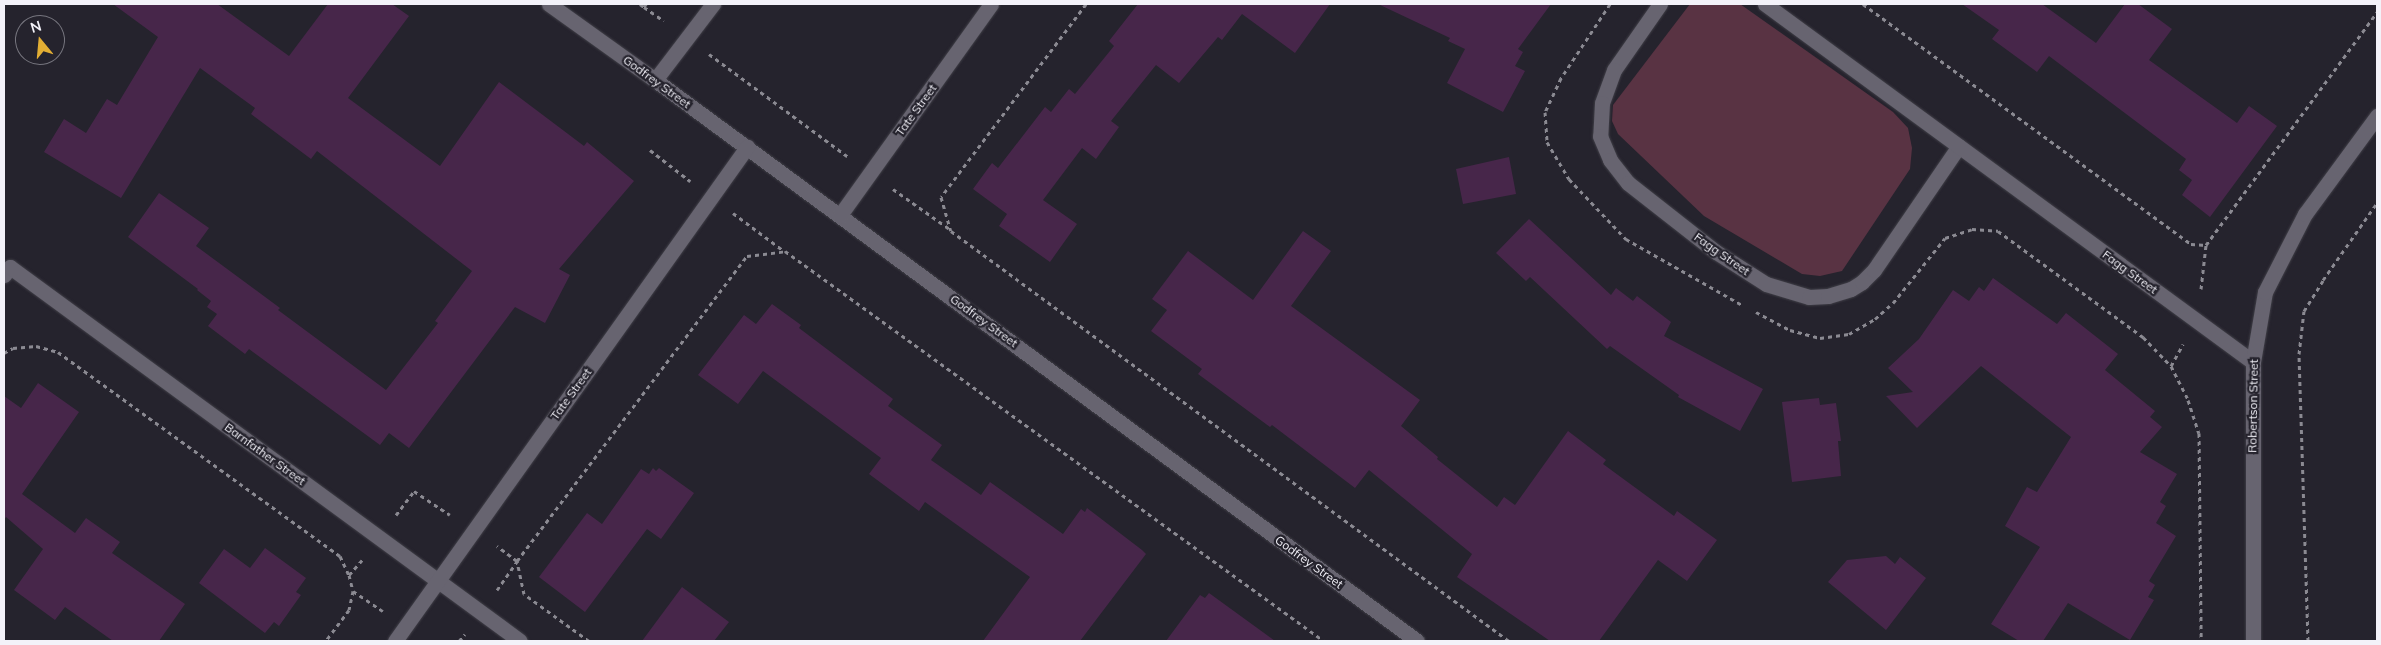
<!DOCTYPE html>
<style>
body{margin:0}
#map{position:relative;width:2381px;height:645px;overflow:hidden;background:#25232d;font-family:Mulish,sans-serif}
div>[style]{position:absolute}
.green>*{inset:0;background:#593343}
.building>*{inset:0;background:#47264a}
.path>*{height:3px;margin-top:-1.5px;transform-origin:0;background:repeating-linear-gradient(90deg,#8b8a92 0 4px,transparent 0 8px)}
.roads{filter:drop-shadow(0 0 1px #403f47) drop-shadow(0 0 1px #403f47)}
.street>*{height:15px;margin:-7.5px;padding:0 7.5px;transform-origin:7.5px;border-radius:7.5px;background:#676470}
span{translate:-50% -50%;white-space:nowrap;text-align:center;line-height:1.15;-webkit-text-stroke:4.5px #25232d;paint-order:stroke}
.street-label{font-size:12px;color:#f3f2f9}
.frame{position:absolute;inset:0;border:5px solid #f3f2f9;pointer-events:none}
.north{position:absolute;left:15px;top:15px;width:50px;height:50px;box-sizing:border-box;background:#25232d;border:1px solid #77767f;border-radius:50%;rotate:343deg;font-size:14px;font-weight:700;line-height:20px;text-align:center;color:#f3f2f9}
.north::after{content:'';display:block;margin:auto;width:18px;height:22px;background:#e2ae34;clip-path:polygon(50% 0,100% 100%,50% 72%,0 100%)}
</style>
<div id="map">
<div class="green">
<div style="clip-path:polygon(1690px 4px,1740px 4px,1893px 112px,1908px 128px,1912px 148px,1910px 169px,1842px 271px,1820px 276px,1802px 274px,1704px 216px,1618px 134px,1612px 121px,1613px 105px)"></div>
</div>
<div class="building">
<div style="clip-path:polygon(113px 4px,217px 4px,289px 56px,328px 4px,392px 4px,409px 16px,348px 98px,440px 166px,499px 82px,584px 146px,587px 142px,634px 181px,559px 269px,570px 275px,545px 323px,515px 307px,409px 448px,389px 433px,380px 445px,249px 349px,245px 354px,208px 326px,217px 314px,207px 307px,211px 301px,197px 290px,198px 289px,128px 237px,159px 193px,209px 228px,196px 246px,280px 308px,278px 310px,386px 390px,438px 323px,435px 321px,472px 271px,317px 151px,311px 159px,251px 114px,255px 108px,200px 68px,121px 198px,44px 152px,64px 119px,86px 133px,107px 99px,117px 105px,158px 37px)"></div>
<div style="clip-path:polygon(1138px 4px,1330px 4px,1295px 53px,1242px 14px,1222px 40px,1218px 37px,1179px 83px,1156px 65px,1111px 121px,1119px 127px,1096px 159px,1082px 148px,1043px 200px,1077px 224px,1050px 262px,999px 226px,1007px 214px,973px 189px,992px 163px,998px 168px,1045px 107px,1051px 112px,1069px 89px,1075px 94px,1114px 46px,1109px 41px)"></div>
<div style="clip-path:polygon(1378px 4px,1551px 4px,1518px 49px,1523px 52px,1515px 66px,1525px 71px,1503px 112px,1447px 83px,1465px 49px,1448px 41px,1450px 38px)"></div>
<div style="clip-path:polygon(1962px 4px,2042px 4px,2096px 43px,2125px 4px,2138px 4px,2172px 29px,2149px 60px,2237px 123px,2249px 106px,2277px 126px,2210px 217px,2182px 195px,2192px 180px,2179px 170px,2186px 159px,2049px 56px,2037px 72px,1992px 39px,1999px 30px)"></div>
<div style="clip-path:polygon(1509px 157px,1516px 194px,1463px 204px,1456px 169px)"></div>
<div style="clip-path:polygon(1529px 219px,1611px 295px,1616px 288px,1633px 301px,1637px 296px,1671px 322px,1664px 336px,1763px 389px,1740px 431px,1678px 397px,1679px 395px,1610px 346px,1607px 349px,1530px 277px,1526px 281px,1496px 253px)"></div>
<div style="clip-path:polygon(1303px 231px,1331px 251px,1291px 306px,1420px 400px,1401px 426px,1438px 457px,1437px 459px,1497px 507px,1504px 497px,1515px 505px,1568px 431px,1606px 460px,1603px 464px,1674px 516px,1677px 511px,1717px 540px,1687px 581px,1658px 560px,1599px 641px,1550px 641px,1457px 577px,1472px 554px,1369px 470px,1355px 488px,1272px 425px,1270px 427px,1198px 374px,1202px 369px,1151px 331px,1167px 310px,1152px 299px,1188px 251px,1253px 300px)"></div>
<div style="clip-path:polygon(1993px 278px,2057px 324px,2066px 313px,2118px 354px,2105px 370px,2155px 411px,2150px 417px,2162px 427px,2140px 452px,2177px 474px,2160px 502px,2166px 506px,2156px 523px,2176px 536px,2149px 581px,2155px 585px,2148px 597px,2154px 600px,2130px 640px,2068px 603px,2043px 641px,2019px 641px,1991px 624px,2040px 547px,2005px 526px,2027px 487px,2037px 492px,2071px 437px,1981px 366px,1917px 428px,1886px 396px,1913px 392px,1888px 368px,1919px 339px,1953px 290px,1969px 301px,1979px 287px,1984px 291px)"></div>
<div style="clip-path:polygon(772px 304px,801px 325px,799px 328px,893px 399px,888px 406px,942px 445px,931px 460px,981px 495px,990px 482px,1063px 534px,1081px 509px,1085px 512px,1087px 508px,1142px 550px,1146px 554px,1080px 641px,983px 641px,1030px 577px,925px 502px,919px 511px,869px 474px,881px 458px,763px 371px,738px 404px,698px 375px,744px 315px,756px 324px)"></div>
<div style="clip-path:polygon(38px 383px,79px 412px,22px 494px,75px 533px,86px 518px,120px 542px,112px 553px,185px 604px,159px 641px,113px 641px,65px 607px,55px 620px,14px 590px,43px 549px,6px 517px,4px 520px,4px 396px,21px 408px)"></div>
<div style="clip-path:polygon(1819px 398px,1820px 405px,1836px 403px,1841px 441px,1838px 441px,1841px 476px,1792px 482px,1782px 402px)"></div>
<div style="clip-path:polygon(653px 468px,656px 471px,659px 468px,694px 493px,661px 539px,647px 529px,585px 612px,539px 577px,587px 513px,602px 524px,641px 469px,649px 474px)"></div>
<div style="clip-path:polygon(265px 548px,306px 578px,296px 592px,301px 595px,279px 626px,274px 622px,265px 633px,199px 583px,224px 549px,250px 568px)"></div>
<div style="clip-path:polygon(1886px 556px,1895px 564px,1900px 557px,1926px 578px,1886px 630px,1828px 582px,1847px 560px)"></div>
<div style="clip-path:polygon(682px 587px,729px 622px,714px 641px,642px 641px)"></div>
<div style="clip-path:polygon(1209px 593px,1275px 641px,1166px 641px,1200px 595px,1205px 598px)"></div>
</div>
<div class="path">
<div style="left:640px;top:4px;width:5px;rotate:37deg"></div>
<div style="left:644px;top:7px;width:4px;rotate:-56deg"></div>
<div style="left:1086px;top:4px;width:241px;rotate:126.9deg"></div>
<div style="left:941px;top:197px;width:35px;rotate:74deg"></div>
<div style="left:951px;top:231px;width:692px;rotate:36.31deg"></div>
<div style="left:1610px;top:4px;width:89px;rotate:123.5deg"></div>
<div style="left:1561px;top:78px;width:38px;rotate:115deg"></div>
<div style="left:1545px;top:112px;width:30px;rotate:86deg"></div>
<div style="left:1547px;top:142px;width:43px;rotate:59.3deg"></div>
<div style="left:1569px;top:179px;width:83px;rotate:46.5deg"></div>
<div style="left:1626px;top:239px;width:133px;rotate:29.6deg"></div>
<div style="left:1863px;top:4px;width:406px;rotate:36.2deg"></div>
<div style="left:2191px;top:244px;width:15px;rotate:4deg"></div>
<div style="left:644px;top:7px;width:24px;rotate:35deg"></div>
<div style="left:709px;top:54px;width:172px;rotate:36.5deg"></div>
<div style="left:650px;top:150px;width:51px;rotate:37.8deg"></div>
<div style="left:893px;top:189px;width:71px;rotate:35.3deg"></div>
<div style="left:733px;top:213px;width:64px;rotate:36.7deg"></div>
<div style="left:2201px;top:289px;width:44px;rotate:-83.5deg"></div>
<div style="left:2206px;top:245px;width:289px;rotate:-53.7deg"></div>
<div style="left:1756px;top:312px;width:38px;rotate:28deg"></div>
<div style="left:1790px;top:330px;width:31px;rotate:15deg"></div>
<div style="left:1820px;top:338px;width:29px;rotate:-8deg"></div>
<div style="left:1849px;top:334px;width:30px;rotate:-30deg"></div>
<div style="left:1875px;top:319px;width:24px;rotate:-42deg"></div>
<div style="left:1893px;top:303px;width:83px;rotate:-51.3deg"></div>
<div style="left:1945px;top:238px;width:28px;rotate:-18deg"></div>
<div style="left:1972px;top:229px;width:26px;rotate:4deg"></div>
<div style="left:1998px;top:231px;width:180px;rotate:36.2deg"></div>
<div style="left:2143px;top:337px;width:40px;rotate:46deg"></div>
<div style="left:2171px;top:366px;width:38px;rotate:63deg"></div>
<div style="left:2188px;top:400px;width:35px;rotate:72deg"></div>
<div style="left:2199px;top:433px;width:208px;rotate:89.4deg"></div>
<div style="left:4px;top:353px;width:10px;rotate:-29deg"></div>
<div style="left:13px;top:348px;width:23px;rotate:-5deg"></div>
<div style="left:36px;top:346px;width:23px;rotate:15deg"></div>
<div style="left:58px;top:352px;width:348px;rotate:35.9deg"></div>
<div style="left:340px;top:556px;width:21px;rotate:65deg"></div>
<div style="left:349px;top:575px;width:16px;rotate:76deg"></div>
<div style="left:353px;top:591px;width:19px;rotate:102deg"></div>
<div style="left:349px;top:610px;width:39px;rotate:127deg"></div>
<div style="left:2171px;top:366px;width:25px;rotate:-61deg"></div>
<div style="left:396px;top:515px;width:30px;rotate:-53deg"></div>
<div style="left:414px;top:491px;width:43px;rotate:33.7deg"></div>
<div style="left:349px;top:575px;width:20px;rotate:-49deg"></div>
<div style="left:497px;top:590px;width:35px;rotate:-55deg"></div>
<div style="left:517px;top:561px;width:25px;rotate:-143deg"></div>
<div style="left:353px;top:591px;width:36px;rotate:34deg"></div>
<div style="left:459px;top:641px;width:9px;rotate:-49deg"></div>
<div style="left:589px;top:641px;width:80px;rotate:-144.1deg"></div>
<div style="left:524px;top:594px;width:34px;rotate:-102deg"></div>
<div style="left:517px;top:561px;width:382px;rotate:-53deg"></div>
<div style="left:747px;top:256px;width:38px;rotate:-7deg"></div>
<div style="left:785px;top:251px;width:665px;rotate:35.89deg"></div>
<div style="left:2308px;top:641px;width:287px;rotate:-91.8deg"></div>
<div style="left:2299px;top:354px;width:43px;rotate:-83.4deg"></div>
<div style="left:2304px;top:311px;width:36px;rotate:-58deg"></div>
<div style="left:2323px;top:280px;width:94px;rotate:-55deg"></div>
</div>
<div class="roads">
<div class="street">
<div style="left:549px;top:4px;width:130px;rotate:35.6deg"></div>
<div style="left:655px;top:80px;width:946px;rotate:36.36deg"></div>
<div style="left:1660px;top:4px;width:80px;rotate:124.9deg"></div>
<div style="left:1614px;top:70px;width:35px;rotate:110deg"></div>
<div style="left:1602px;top:103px;width:33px;rotate:93deg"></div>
<div style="left:1600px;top:136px;width:26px;rotate:67deg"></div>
<div style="left:1610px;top:160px;width:29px;rotate:52deg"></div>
<div style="left:1628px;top:183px;width:112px;rotate:38.1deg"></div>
<div style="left:1716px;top:252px;width:59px;rotate:32.6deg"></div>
<div style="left:1766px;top:284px;width:45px;rotate:16.8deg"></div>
<div style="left:1809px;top:297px;width:19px;rotate:-3deg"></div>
<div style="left:1828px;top:296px;width:24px;rotate:-17deg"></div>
<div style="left:1851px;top:289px;width:13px;rotate:-32deg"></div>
<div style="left:1862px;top:282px;width:17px;rotate:-45deg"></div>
<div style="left:1874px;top:270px;width:150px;rotate:-55.6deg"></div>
<div style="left:1765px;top:4px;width:605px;rotate:36.26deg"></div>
<div style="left:655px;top:80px;width:96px;rotate:-52.7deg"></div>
<div style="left:840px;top:215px;width:259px;rotate:-54.4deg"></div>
<div style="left:4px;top:275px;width:10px;rotate:-53deg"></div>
<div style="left:10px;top:267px;width:632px;rotate:36.25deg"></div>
<div style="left:395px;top:641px;width:607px;rotate:-54.53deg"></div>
<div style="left:2253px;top:641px;width:279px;rotate:-90deg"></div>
<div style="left:2253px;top:362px;width:71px;rotate:-80.3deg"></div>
<div style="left:2265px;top:292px;width:88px;rotate:-62.9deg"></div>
<div style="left:2305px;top:214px;width:122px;rotate:-53.7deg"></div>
</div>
</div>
<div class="street-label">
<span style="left:657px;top:82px;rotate:36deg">Godfrey Street</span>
<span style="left:916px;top:110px;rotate:-54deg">Tate Street</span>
<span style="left:1722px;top:254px;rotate:35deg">Fagg Street</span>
<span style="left:2130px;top:272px;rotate:36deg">Fagg Street</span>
<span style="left:984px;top:321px;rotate:36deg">Godfrey Street</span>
<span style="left:571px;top:394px;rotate:-54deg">Tate Street</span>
<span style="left:2253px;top:406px;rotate:-89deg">Robertson Street</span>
<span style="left:265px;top:454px;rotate:36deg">Barnfather Street</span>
<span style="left:1309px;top:562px;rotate:36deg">Godfrey Street</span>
</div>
<div class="frame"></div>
<div class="north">N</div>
</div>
